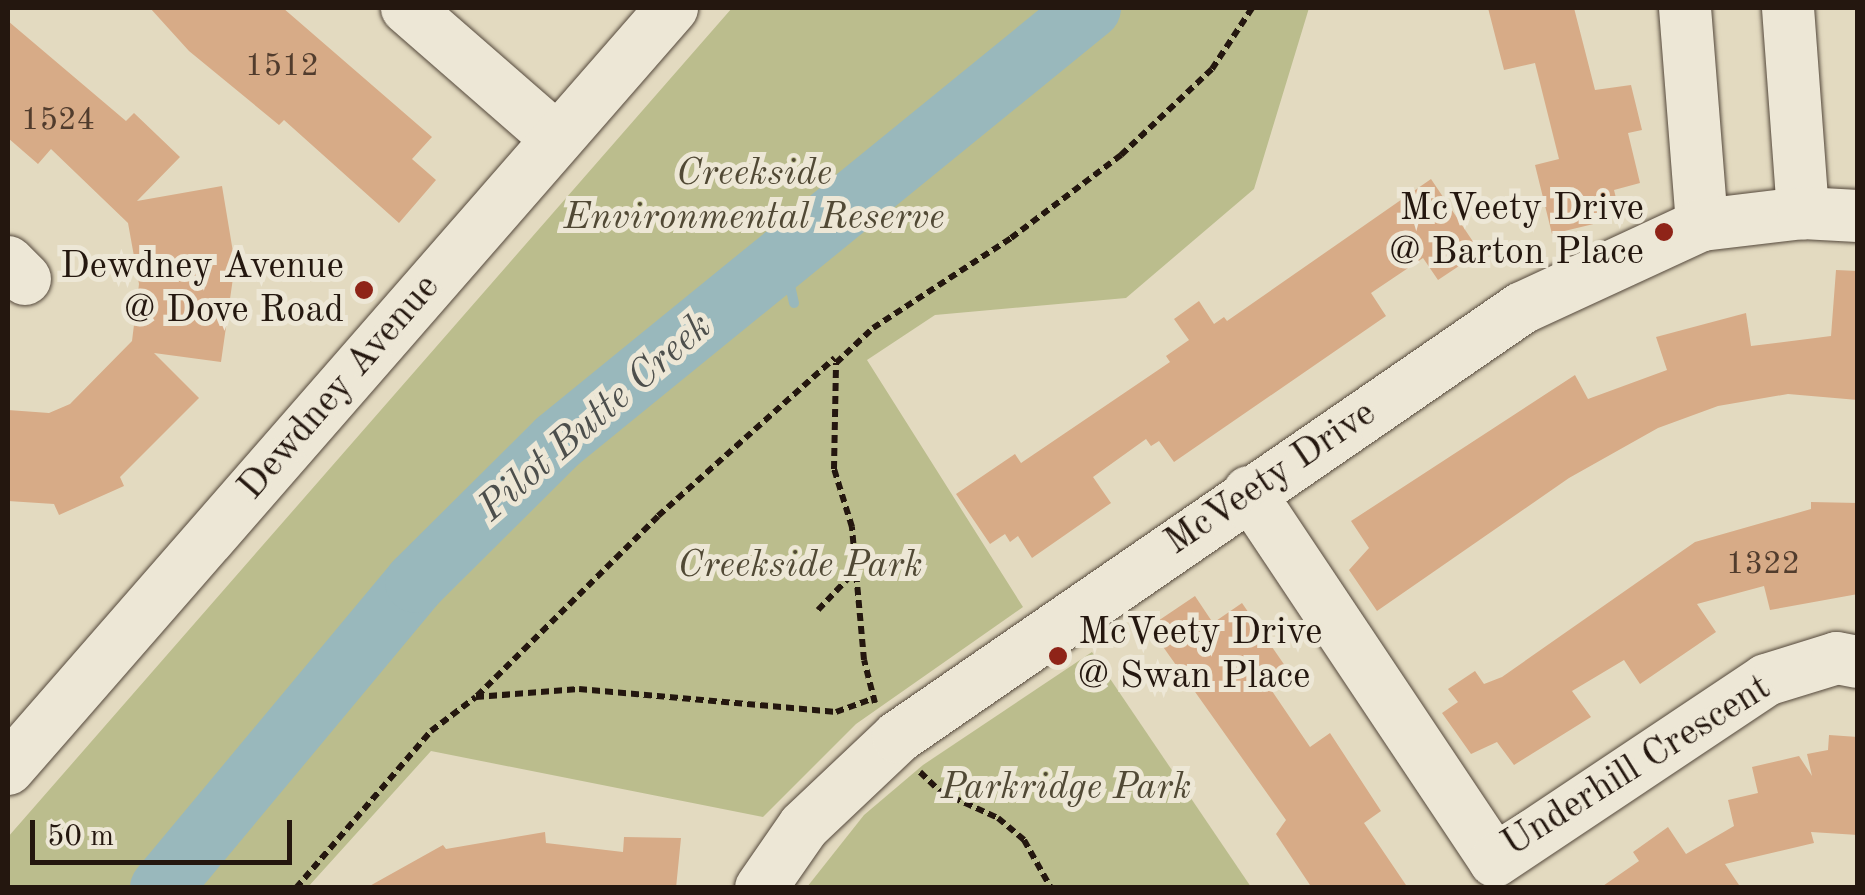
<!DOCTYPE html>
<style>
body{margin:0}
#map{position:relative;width:1865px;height:895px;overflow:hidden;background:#e3dac0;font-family:"Old Standard TT",serif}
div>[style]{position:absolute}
.green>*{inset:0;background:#bbbd8d}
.stream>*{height:10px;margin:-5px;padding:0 5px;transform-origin:5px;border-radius:5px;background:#99b8bc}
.river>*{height:62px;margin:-31px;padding:0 31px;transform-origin:31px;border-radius:31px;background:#99b8bc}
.building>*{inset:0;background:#d7ab87}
.path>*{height:6px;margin-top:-3px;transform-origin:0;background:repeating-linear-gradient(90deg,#24170f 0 8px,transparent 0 13px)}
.roads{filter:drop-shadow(0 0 2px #54483b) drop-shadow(0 0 2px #54483b)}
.minor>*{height:52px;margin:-26px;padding:0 26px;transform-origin:26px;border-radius:26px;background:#ede7d6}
.dots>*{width:28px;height:28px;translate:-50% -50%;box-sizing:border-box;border:5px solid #ede7d6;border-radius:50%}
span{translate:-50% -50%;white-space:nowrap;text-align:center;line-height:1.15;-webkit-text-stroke:10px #ede7d6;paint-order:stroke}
.number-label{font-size:32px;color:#513c2d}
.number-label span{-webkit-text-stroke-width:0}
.park-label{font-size:38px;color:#514935;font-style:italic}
.poi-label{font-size:38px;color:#24170f}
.right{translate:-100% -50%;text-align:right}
.left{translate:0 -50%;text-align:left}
.street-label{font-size:38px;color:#24170f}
.water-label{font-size:40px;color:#4d4f4c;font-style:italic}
.frame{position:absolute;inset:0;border:10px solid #24170f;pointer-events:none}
.scale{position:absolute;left:30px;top:820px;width:262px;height:45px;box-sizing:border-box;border:5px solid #24170f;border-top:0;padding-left:12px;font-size:30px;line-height:35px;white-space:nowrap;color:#24170f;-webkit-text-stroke:8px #ede7d6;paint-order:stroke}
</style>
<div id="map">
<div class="green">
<div style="clip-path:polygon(732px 8px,1309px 8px,1254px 189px,1126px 298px,935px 315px,867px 360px,1023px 607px,856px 724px,763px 817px,431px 751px,308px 887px,8px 887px,8px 837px)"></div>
<div style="clip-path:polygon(1092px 652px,1251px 887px,807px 887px,864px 815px,923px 765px)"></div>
</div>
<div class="stream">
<div style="left:794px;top:303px;width:23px;rotate:-103deg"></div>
<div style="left:789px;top:281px;width:43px;rotate:-69.4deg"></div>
</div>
<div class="river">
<div style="left:161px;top:888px;width:398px;rotate:-50.2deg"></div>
<div style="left:416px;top:582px;width:200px;rotate:-44.8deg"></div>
<div style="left:558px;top:441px;width:686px;rotate:-39.14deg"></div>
</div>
<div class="building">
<div style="clip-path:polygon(150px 8px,283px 8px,432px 137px,412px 159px,436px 180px,399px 223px,284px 120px,279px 125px,189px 51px)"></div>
<div style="clip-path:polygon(1488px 8px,1574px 8px,1595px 90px,1631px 85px,1642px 130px,1628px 133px,1640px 183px,1614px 190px,1616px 198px,1602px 201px,1606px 221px,1552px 234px,1535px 165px,1559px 159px,1535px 63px,1504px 70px)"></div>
<div style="clip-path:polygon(8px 21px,126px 121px,134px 113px,180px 157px,137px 201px,222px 186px,235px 264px,221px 362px,154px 353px,199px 398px,120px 477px,124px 486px,59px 515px,54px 504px,8px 501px,8px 410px,49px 413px,70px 404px,132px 341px,139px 284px,128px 223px,51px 149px,38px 164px,8px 138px)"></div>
<div style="clip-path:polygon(1431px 179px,1480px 252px,1438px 280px,1423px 258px,1371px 293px,1386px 316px,1174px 462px,1159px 441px,1151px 446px,1146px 439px,1093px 477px,1111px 503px,1032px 558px,1018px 536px,1010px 542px,1005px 534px,990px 544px,956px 494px,1015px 454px,1021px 463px,1170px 362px,1166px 356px,1189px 340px,1174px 319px,1199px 301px,1214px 324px,1224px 317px,1227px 321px)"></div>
<div style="clip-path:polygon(1836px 270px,1858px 271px,1858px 400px,1788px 394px,1718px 406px,1658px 428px,1569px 478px,1377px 611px,1349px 570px,1369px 548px,1351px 521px,1575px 375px,1588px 399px,1667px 370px,1656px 337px,1746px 313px,1751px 346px,1831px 336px)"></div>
<div style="clip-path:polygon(1811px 502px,1858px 503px,1858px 594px,1770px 610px,1764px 586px,1697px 604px,1716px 632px,1640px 684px,1624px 660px,1572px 691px,1591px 717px,1514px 765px,1497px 742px,1471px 754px,1442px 713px,1458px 702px,1448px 689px,1475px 671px,1484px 684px,1502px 677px,1695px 542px,1811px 509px)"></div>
<div style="clip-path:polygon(1195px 596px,1213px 623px,1242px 603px,1292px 676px,1272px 691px,1310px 747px,1330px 733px,1381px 811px,1364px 823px,1408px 888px,1312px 888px,1276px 834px,1286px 820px,1149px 627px)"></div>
<div style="clip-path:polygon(1829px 735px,1858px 737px,1858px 835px,1811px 832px,1814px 843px,1725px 864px,1741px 888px,1600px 888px,1639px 861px,1633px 852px,1668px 827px,1686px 854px,1734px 826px,1728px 800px,1758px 793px,1752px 767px,1799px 756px,1812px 776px,1807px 754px,1828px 750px)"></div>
<div style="clip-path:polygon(545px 832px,546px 843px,623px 852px,624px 837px,681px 838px,676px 888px,366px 888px,443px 845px,446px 849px)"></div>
</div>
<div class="path">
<div style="left:818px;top:610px;width:54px;rotate:-46.5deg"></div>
<div style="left:477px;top:696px;width:255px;rotate:-44.8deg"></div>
<div style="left:658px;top:516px;width:237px;rotate:-41.8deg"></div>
<div style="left:875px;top:703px;width:44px;rotate:-104.3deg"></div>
<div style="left:864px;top:660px;width:134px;rotate:-95.2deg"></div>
<div style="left:852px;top:527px;width:61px;rotate:-107.2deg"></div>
<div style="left:834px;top:469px;width:106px;rotate:-88.9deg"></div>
<div style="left:836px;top:363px;width:51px;rotate:-43.4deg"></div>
<div style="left:873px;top:328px;width:165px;rotate:-33.1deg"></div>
<div style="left:1011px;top:238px;width:138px;rotate:-37deg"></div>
<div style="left:1121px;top:155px;width:125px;rotate:-43.4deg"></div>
<div style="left:1212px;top:69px;width:73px;rotate:-56.7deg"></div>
<div style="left:920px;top:772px;width:29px;rotate:44deg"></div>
<div style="left:941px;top:792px;width:63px;rotate:24.5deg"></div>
<div style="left:998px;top:818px;width:34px;rotate:40deg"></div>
<div style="left:1024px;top:840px;width:55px;rotate:60.6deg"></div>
<div style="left:296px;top:888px;width:207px;rotate:-49.3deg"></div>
<div style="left:431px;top:731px;width:56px;rotate:-37.1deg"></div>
<div style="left:476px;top:697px;width:103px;rotate:-4.4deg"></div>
<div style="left:579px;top:689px;width:258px;rotate:5.1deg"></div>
<div style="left:836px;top:712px;width:38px;rotate:-20deg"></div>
</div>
<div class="roads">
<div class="minor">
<div style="left:407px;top:8px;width:199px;rotate:41.1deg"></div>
<div style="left:1685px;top:8px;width:218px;rotate:85.5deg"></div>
<div style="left:1788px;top:8px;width:206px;rotate:85.8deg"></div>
<div style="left:8px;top:262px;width:24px;rotate:45deg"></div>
<div style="left:1249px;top:492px;width:443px;rotate:56.3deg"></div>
<div style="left:1495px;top:861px;width:326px;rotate:-33.7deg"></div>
<div style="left:1766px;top:680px;width:74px;rotate:-17.2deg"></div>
<div style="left:1837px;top:658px;width:21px;rotate:11deg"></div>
<div style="left:8px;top:769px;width:1010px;rotate:-48.89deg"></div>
<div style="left:761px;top:888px;width:75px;rotate:-55.3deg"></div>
<div style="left:804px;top:826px;width:129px;rotate:-43.4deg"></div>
<div style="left:898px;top:737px;width:757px;rotate:-34.51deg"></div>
<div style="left:1522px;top:308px;width:198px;rotate:-24.8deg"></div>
<div style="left:1702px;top:225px;width:102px;rotate:-6.8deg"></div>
<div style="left:1803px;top:213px;width:55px;rotate:3.1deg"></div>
</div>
</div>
<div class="dots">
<div style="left:1664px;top:232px;background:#8f2418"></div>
<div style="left:364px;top:290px;background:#8f2418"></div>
<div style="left:1058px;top:656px;background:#8f2418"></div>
</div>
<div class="number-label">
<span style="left:282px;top:67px">1512</span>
<span style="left:58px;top:121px">1524</span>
<span style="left:1763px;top:565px">1322</span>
</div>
<div class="park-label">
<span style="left:754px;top:197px">Creekside<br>Environmental Reserve</span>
<span style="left:800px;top:567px">Creekside Park</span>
<span style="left:1066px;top:789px">Parkridge Park</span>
</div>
<div class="poi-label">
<span class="right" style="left:1644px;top:232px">McVeety Drive<br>@ Barton Place</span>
<span class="right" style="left:344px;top:290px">Dewdney Avenue<br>@ Dove Road</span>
<span class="left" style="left:1078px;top:656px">McVeety Drive<br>@ Swan Place</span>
</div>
<div class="street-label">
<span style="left:340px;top:388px;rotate:-49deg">Dewdney Avenue</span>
<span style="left:1271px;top:479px;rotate:-34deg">McVeety Drive</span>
<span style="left:1637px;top:767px;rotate:-32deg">Underhill Crescent</span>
</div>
<div class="water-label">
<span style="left:596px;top:418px;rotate:-41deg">Pilot Butte Creek</span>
</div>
<div class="frame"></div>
<div class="scale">50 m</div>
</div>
